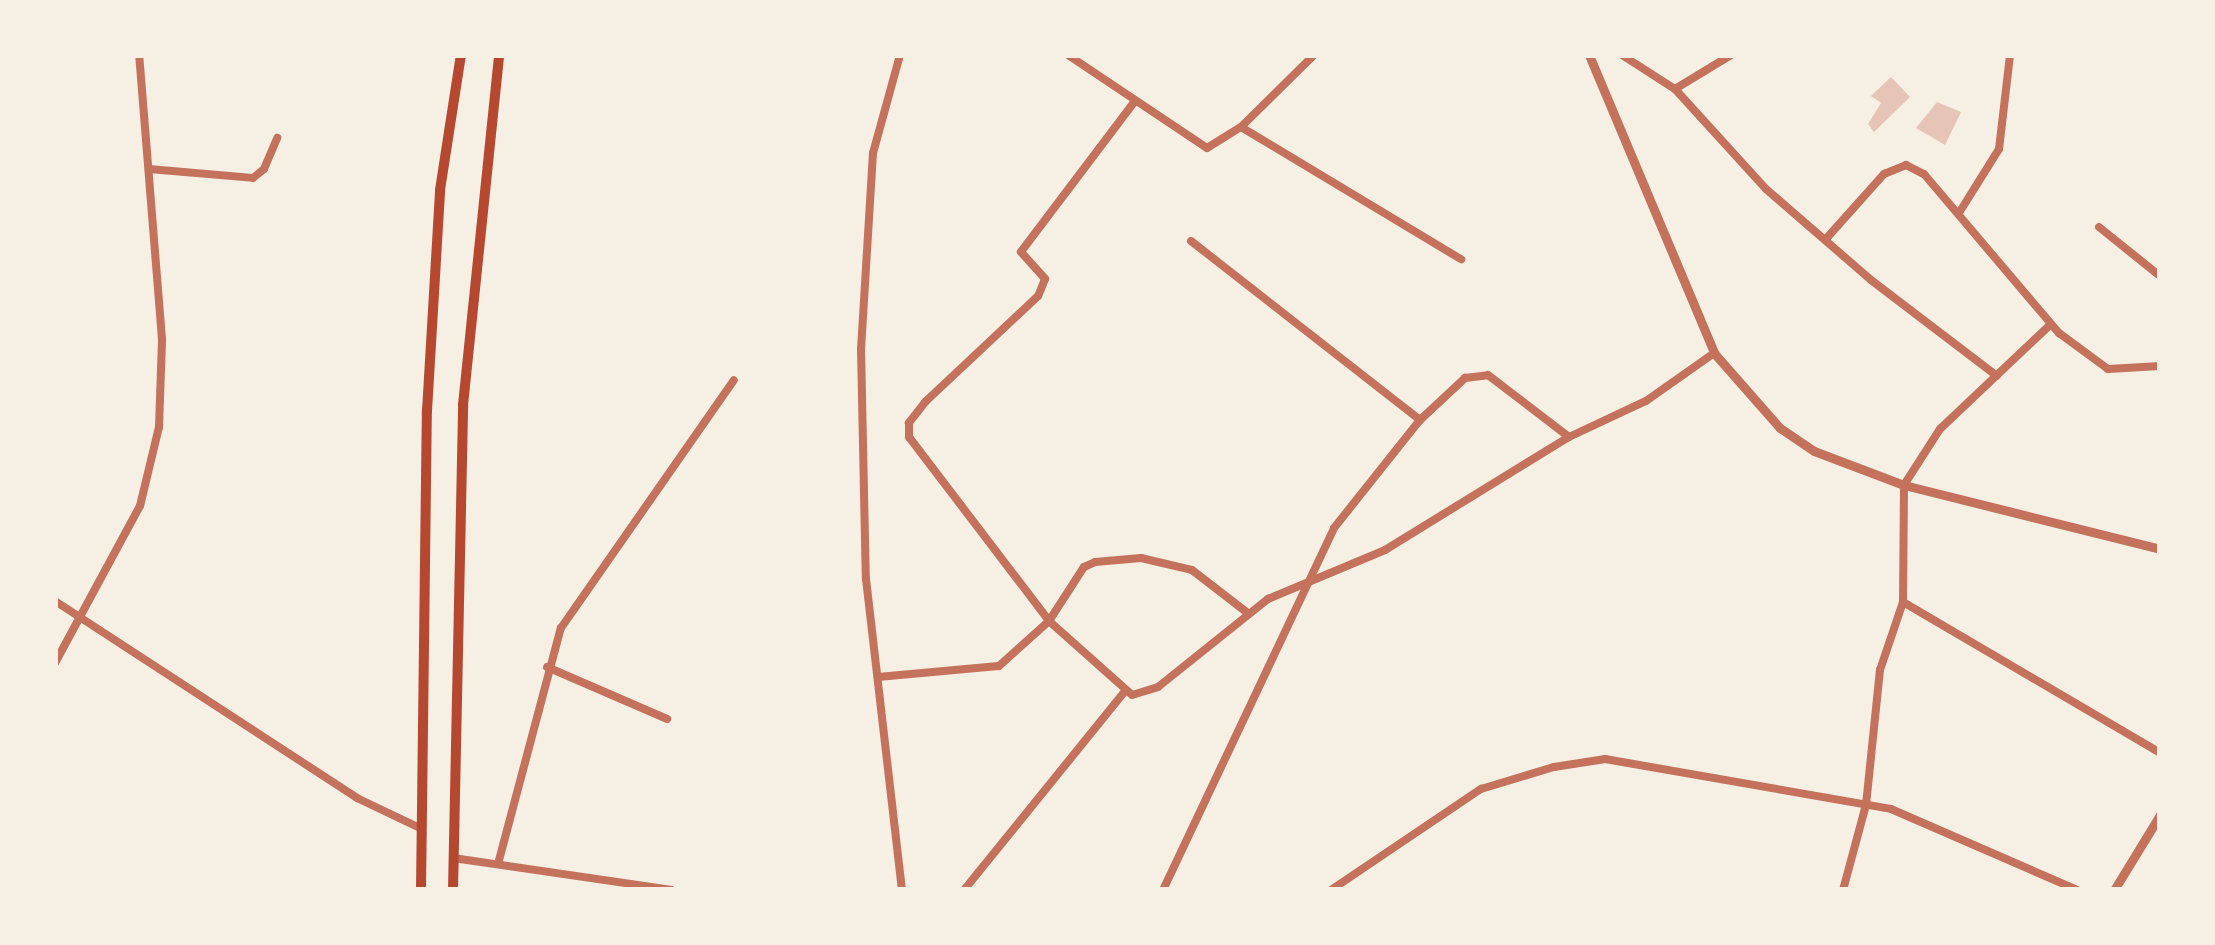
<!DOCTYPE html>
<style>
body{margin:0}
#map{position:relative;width:2215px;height:945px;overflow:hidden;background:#f6efe4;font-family:Quicksand,sans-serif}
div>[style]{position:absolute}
.building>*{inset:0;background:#e6c5b7}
.minor>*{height:8px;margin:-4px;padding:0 4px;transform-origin:4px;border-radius:4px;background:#c5725c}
.tertiary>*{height:9px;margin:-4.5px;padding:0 4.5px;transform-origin:4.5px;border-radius:4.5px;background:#c5725c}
.secondary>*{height:10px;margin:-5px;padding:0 5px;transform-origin:5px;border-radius:5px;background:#b5482f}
span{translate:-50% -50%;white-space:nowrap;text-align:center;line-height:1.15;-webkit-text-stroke:10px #f6efe4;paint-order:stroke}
.frame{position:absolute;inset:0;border:58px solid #f6efe4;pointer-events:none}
</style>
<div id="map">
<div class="building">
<div style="clip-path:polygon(1891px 77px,1910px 97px,1874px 132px,1868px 124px,1881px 103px,1871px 96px)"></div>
<div style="clip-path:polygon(1937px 102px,1961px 112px,1945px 145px,1916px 128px)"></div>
</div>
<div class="minor">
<div style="left:900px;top:55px;width:102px;rotate:105.4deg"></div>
<div style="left:873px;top:153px;width:196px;rotate:93.5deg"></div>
<div style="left:861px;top:349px;width:230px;rotate:88.8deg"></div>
<div style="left:866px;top:579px;width:313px;rotate:83.4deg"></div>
<div style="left:1068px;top:55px;width:167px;rotate:33.8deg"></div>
<div style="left:1207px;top:148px;width:40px;rotate:-32deg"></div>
<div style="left:1241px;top:127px;width:103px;rotate:-44.6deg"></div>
<div style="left:1622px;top:55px;width:63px;rotate:32.7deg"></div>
<div style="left:1675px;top:89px;width:135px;rotate:47.7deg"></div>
<div style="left:1766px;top:189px;width:139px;rotate:40.9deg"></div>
<div style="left:1871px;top:280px;width:158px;rotate:37.3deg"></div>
<div style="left:1675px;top:89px;width:66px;rotate:-31.3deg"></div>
<div style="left:1135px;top:101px;width:189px;rotate:127.1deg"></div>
<div style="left:1021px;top:252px;width:36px;rotate:48deg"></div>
<div style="left:1045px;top:279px;width:18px;rotate:112deg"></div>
<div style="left:1038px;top:296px;width:154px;rotate:136.8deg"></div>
<div style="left:926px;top:401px;width:28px;rotate:128deg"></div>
<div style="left:909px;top:423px;width:14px;rotate:90deg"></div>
<div style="left:909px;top:437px;width:231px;rotate:52.7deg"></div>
<div style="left:1049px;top:621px;width:111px;rotate:41.7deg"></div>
<div style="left:1132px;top:695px;width:27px;rotate:-17deg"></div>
<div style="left:1158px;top:687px;width:141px;rotate:-38.7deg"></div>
<div style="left:1268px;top:599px;width:127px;rotate:-22.7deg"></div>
<div style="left:1385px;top:550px;width:216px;rotate:-31.6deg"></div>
<div style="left:1569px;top:437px;width:85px;rotate:-25.1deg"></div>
<div style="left:1646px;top:401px;width:83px;rotate:-35.2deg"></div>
<div style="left:1241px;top:127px;width:257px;rotate:31deg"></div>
<div style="left:149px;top:169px;width:104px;rotate:4.9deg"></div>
<div style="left:253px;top:178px;width:14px;rotate:-39deg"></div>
<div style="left:264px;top:169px;width:34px;rotate:-67deg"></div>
<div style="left:1959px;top:213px;width:75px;rotate:-58deg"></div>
<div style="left:1999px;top:149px;width:95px;rotate:-83.3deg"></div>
<div style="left:2099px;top:227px;width:78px;rotate:38.8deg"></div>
<div style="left:1825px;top:240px;width:89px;rotate:-48.2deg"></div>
<div style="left:1884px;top:174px;width:24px;rotate:-22deg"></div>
<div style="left:1906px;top:165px;width:20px;rotate:27deg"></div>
<div style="left:1924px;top:174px;width:209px;rotate:49.7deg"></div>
<div style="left:2059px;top:333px;width:61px;rotate:36.3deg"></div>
<div style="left:2108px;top:369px;width:52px;rotate:-3.3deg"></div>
<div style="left:1191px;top:241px;width:291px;rotate:38deg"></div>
<div style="left:55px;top:601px;width:361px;rotate:33.1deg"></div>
<div style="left:357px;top:798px;width:72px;rotate:25.5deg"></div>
<div style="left:1903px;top:602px;width:298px;rotate:30.4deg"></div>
<div style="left:55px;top:663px;width:179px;rotate:-61.6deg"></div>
<div style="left:140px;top:506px;width:81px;rotate:-76.5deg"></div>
<div style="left:159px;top:427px;width:88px;rotate:-88deg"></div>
<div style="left:162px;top:339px;width:285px;rotate:-94.6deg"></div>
<div style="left:547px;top:667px;width:131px;rotate:23.4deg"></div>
<div style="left:878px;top:677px;width:121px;rotate:-5.2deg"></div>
<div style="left:999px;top:666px;width:67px;rotate:-42deg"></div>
<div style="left:1049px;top:621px;width:64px;rotate:-57.1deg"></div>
<div style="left:1084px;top:567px;width:12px;rotate:-24deg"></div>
<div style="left:1095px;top:562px;width:46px;rotate:-5deg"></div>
<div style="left:1141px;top:558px;width:52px;rotate:13.2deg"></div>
<div style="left:1192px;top:570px;width:72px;rotate:37.7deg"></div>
<div style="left:453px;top:858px;width:221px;rotate:8.3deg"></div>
<div style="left:498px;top:864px;width:244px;rotate:-75.1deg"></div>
<div style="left:561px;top:628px;width:302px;rotate:-55.1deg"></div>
<div style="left:964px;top:890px;width:256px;rotate:-51deg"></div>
<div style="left:1163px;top:890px;width:400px;rotate:-64.7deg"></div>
<div style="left:1334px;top:528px;width:138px;rotate:-51.5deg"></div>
<div style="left:1420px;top:420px;width:62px;rotate:-43deg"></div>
<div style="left:1465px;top:378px;width:23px;rotate:-7deg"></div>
<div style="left:1488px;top:375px;width:102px;rotate:37.4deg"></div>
<div style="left:1331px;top:890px;width:181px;rotate:-34deg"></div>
<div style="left:1481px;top:789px;width:76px;rotate:-16.8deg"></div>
<div style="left:1554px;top:767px;width:52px;rotate:-8.9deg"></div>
<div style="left:1605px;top:759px;width:290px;rotate:9.9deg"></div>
<div style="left:1891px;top:809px;width:203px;rotate:23.5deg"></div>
<div style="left:1843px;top:890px;width:88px;rotate:-74.9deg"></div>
<div style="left:1866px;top:805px;width:136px;rotate:-84.1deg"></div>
<div style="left:1880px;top:670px;width:72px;rotate:-71.3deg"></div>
<div style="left:1903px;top:602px;width:117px;rotate:-89.5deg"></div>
<div style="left:1904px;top:485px;width:67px;rotate:-57.3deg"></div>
<div style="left:1940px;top:429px;width:151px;rotate:-43.4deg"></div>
</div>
<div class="tertiary">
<div style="left:1589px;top:55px;width:323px;rotate:67.2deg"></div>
<div style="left:1714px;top:353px;width:100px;rotate:48.7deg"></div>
<div style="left:1780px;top:428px;width:41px;rotate:34.1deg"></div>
<div style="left:1814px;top:451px;width:96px;rotate:20.7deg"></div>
<div style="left:1904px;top:485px;width:264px;rotate:14deg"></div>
<div style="left:2114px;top:890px;width:88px;rotate:-58.5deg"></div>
</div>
<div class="secondary">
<div style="left:421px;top:890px;width:479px;rotate:-89.3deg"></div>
<div style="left:427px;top:411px;width:221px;rotate:-86.6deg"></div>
<div style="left:440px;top:190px;width:137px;rotate:-81.2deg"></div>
<div style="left:453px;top:890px;width:485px;rotate:-88.8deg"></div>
<div style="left:463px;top:405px;width:352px;rotate:-84.1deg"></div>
</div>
<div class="frame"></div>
</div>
